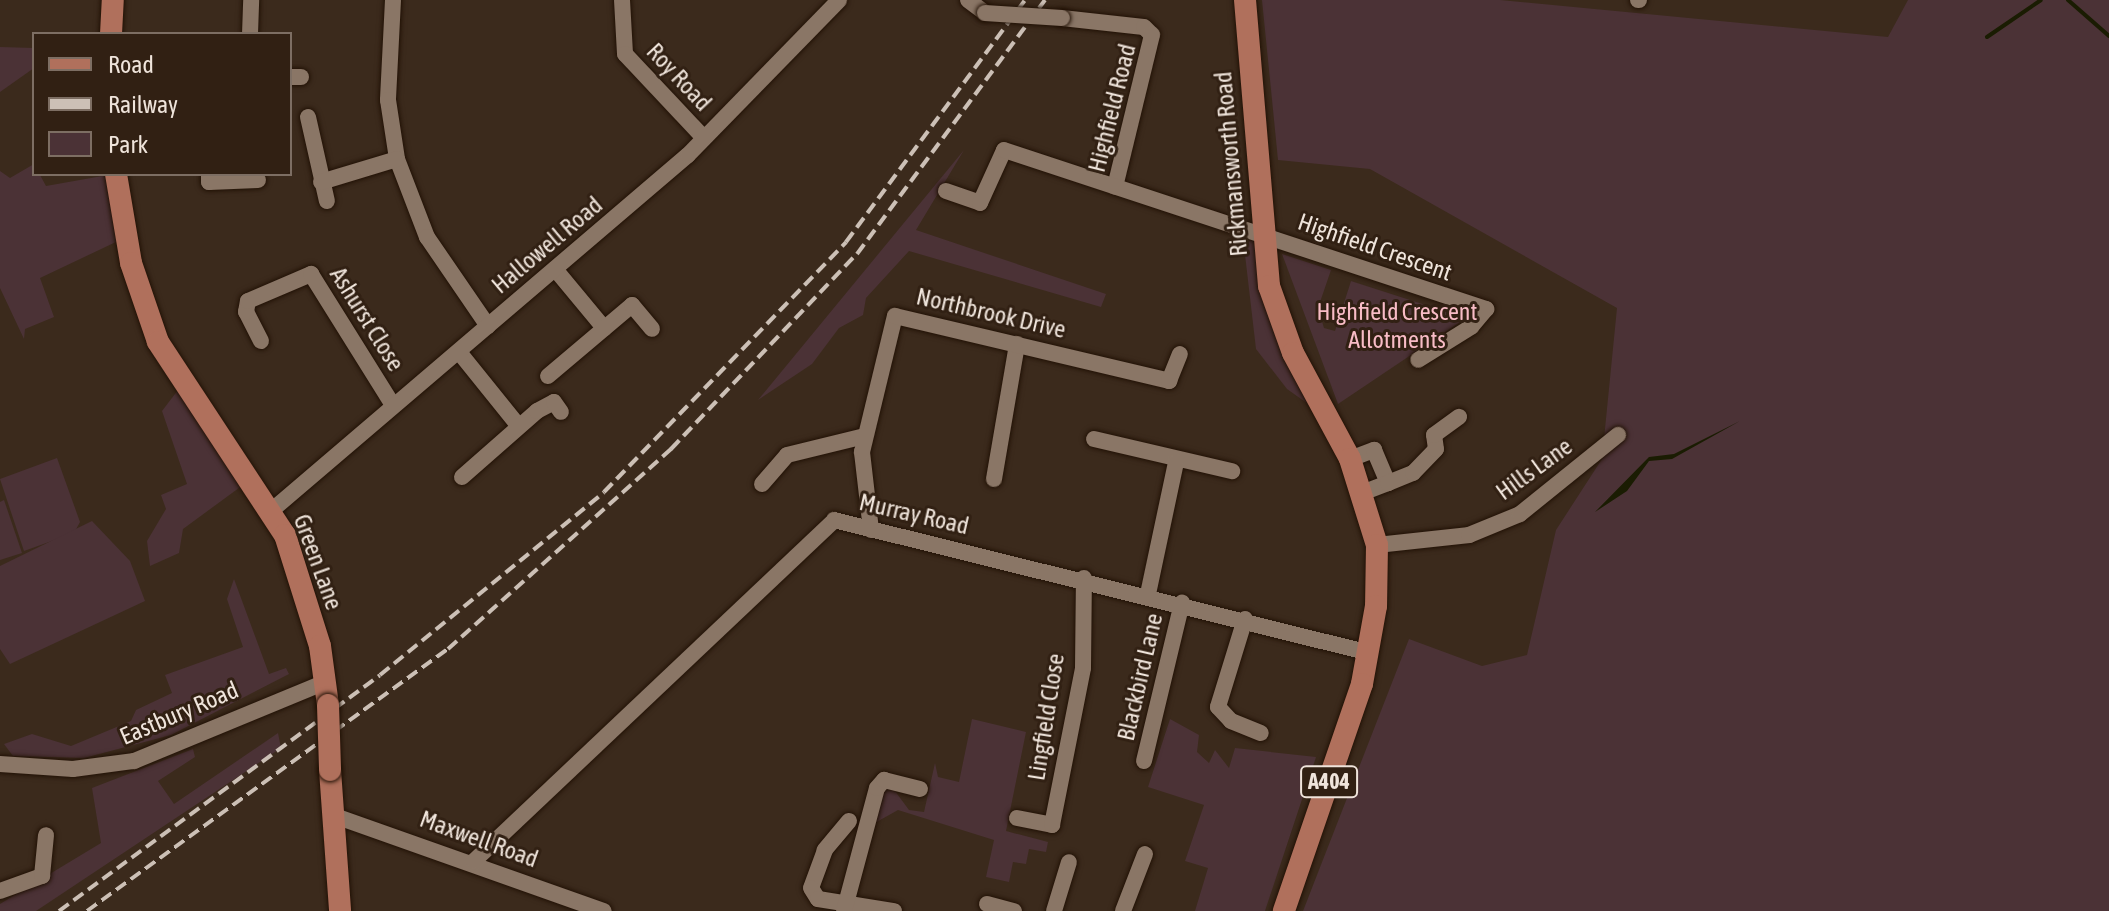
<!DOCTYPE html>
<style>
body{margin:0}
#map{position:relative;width:2109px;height:911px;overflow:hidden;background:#3b2a1c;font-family:"Asap Condensed",sans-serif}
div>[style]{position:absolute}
.green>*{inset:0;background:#4b3236}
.water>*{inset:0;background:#1a1c02}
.stream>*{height:4px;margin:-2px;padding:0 2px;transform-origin:2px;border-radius:2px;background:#1a1c02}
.roads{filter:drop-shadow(0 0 2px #221206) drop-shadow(0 0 2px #221206)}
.minor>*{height:16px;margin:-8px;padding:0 8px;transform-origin:8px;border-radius:8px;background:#8a7666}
.major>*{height:22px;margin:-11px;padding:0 11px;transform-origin:11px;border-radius:11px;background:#b0705c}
.rail>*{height:4px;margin-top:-2px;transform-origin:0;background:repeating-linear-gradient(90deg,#ccc0b6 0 12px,transparent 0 18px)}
.bridges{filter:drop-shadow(0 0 2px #221206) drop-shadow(0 0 2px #221206)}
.minor-bridge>*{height:16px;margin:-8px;padding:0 8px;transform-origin:8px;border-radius:8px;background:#8a7666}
.major-bridge>*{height:22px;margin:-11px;padding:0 11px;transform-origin:11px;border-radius:11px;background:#b0705c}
span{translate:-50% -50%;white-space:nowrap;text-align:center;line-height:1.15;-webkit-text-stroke:6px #312013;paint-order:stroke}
.shield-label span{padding:2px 6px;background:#312013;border:2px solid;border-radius:6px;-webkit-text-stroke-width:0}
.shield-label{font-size:22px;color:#efe4db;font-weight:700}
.street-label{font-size:24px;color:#efe4db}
.park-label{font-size:24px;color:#f8bcc6}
.legend{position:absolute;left:32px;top:32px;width:260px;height:144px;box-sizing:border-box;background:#312013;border:2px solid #7d6e63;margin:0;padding:10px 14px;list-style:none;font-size:24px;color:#efe4db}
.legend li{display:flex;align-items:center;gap:16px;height:40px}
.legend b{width:40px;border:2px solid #7d6e63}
</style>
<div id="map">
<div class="green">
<div style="clip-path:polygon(1262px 0,1500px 0,1888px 37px,1908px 0,2109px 0,2109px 911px,1303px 911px,1409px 639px,1482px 666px,1527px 655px,1556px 530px,1602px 459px,1617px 308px,1370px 169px,1278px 160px)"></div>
<div style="clip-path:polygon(0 47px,34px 48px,34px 68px,0 92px)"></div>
<div style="clip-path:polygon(964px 150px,916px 230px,1106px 294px,1101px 307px,909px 251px,866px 298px,863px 315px,839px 328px,812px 364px,758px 400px)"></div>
<div style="clip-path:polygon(34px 164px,46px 186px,108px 175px,118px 241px,40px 278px,54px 317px,25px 329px,24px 339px,0 288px,0 171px,10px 178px)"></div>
<div style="clip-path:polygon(1259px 233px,1328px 418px,1287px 389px,1256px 349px,1244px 246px)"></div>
<div style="clip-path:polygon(1282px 254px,1331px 270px,1318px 308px,1324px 328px,1335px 331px,1351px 281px,1466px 318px,1338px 404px)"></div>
<div style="clip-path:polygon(178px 390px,243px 485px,183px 529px,179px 553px,150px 566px,147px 541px,166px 509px,161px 495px,187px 484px,162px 411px)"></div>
<div style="clip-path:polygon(57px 458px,80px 522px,74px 533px,24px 551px,0 479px)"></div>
<div style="clip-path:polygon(4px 500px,22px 553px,0 560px,0 502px)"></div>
<div style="clip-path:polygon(92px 521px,130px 561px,145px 601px,10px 664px,0 649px,0 566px)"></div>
<div style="clip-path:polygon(234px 579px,269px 674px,286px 668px,289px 674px,171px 735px,84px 758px,13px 756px,4px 744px,32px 734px,71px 746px,131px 721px,136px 710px,172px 693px,165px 675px,243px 647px,227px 599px)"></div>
<div style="clip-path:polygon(972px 719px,1026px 732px,1006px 831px,1048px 842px,1046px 852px,1029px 849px,1026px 864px,1013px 862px,1009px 882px,986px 877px,994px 840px,898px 810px,873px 824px,882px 792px,892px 787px,909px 810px,924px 812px,935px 763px,938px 777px,959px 782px)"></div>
<div style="clip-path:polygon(1170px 719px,1199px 735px,1197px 752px,1209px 763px,1215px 750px,1229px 768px,1235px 748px,1316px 757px,1265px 911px,1195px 911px,1208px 868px,1185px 861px,1204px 805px,1148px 787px)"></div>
<div style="clip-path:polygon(278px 733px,281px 748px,36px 911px,0 911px,0 904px,101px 843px,92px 788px,193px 749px,195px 757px,158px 781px,174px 804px)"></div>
</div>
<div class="water">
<div style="clip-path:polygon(1740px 421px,1672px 459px,1649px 461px,1627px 491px,1595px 512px,1649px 457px,1674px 454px)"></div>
</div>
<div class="stream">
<div style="left:2068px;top:0;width:55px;rotate:41.3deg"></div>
<div style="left:1987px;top:37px;width:65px;rotate:-34.4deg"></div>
</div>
<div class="roads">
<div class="minor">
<div style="left:393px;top:0;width:100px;rotate:92.9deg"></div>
<div style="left:388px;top:100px;width:60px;rotate:81.3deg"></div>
<div style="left:397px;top:159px;width:84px;rotate:69deg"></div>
<div style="left:427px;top:237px;width:108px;rotate:55.6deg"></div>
<div style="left:622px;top:0;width:54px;rotate:86.8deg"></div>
<div style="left:625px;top:54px;width:115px;rotate:46.8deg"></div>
<div style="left:968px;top:0;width:21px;rotate:37deg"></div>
<div style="left:1638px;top:0;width:1px"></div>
<div style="left:1062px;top:18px;width:82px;rotate:6.3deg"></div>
<div style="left:1144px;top:27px;width:11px;rotate:45deg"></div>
<div style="left:1152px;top:35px;width:156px;rotate:103.7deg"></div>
<div style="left:250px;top:34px;width:34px;rotate:-88deg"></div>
<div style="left:290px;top:77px;width:11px"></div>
<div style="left:308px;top:117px;width:86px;rotate:77.3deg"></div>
<div style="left:209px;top:174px;width:8px;rotate:90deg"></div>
<div style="left:209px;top:182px;width:49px;rotate:-2.3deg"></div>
<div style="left:321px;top:182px;width:79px;rotate:-16.8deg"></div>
<div style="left:946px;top:191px;width:36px;rotate:19deg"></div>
<div style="left:980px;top:203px;width:58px;rotate:-65.6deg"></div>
<div style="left:1004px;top:150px;width:508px;rotate:18.26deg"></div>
<div style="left:1486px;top:309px;width:23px;rotate:130deg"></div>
<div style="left:1471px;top:327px;width:62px;rotate:148.1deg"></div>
<div style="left:555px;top:269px;width:77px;rotate:50.3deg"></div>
<div style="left:261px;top:341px;width:33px;rotate:-117deg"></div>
<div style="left:246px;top:312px;width:11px;rotate:-80deg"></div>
<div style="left:248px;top:301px;width:69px;rotate:-23.2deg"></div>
<div style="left:311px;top:274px;width:155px;rotate:58deg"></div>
<div style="left:459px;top:352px;width:94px;rotate:51.1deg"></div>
<div style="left:548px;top:376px;width:110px;rotate:-40.2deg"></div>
<div style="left:632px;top:305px;width:31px;rotate:50deg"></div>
<div style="left:1094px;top:439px;width:142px;rotate:13.1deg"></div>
<div style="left:1350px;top:459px;width:26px;rotate:-21deg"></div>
<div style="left:1374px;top:450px;width:36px;rotate:67deg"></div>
<div style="left:1388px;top:483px;width:28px;rotate:159deg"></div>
<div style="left:462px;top:477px;width:100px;rotate:-41.3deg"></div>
<div style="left:537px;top:411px;width:19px;rotate:-28deg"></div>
<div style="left:554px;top:402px;width:12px;rotate:55deg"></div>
<div style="left:994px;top:479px;width:137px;rotate:-80.3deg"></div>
<div style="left:1388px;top:483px;width:27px;rotate:-22deg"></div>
<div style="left:1413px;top:473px;width:33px;rotate:-46deg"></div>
<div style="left:1436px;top:449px;width:14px;rotate:-98deg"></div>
<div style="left:1434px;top:435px;width:31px;rotate:-36deg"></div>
<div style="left:762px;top:484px;width:38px;rotate:-49deg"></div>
<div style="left:787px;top:455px;width:80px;rotate:-13.7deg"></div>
<div style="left:271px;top:511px;width:548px;rotate:-40.49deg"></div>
<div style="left:688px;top:155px;width:216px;rotate:-45.7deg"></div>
<div style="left:871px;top:530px;width:79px;rotate:-96.6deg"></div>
<div style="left:862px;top:452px;width:140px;rotate:-76.4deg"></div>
<div style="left:895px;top:316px;width:282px;rotate:13.3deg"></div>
<div style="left:1169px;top:381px;width:29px;rotate:-68deg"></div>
<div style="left:1377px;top:545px;width:93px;rotate:-6.2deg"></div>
<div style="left:1469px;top:535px;width:55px;rotate:-22.4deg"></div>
<div style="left:1520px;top:514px;width:126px;rotate:-38.9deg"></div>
<div style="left:1148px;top:594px;width:135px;rotate:-78deg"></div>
<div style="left:1245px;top:619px;width:92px;rotate:107.1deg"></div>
<div style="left:1218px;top:707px;width:19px;rotate:47deg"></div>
<div style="left:1231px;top:721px;width:32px;rotate:22deg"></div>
<div style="left:1144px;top:761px;width:163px;rotate:-76.5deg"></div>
<div style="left:0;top:764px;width:73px;rotate:3.9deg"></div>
<div style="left:73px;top:769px;width:62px;rotate:-7.5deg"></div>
<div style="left:134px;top:761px;width:208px;rotate:-22.4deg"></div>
<div style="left:335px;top:816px;width:285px;rotate:19.5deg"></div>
<div style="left:1017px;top:818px;width:36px;rotate:11deg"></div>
<div style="left:1052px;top:825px;width:160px;rotate:-78.8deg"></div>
<div style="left:1083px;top:668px;width:90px;rotate:-89.4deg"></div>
<div style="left:849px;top:821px;width:38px;rotate:130deg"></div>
<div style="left:825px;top:850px;width:40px;rotate:110.2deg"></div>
<div style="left:811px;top:888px;width:13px;rotate:58deg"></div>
<div style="left:818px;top:899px;width:77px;rotate:9deg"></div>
<div style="left:474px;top:861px;width:496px;rotate:-43.4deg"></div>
<div style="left:834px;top:520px;width:552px;rotate:13.94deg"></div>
<div style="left:0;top:891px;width:45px;rotate:-19.7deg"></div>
<div style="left:42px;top:876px;width:41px;rotate:-84.4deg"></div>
<div style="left:987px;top:904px;width:28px;rotate:15deg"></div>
<div style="left:844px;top:911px;width:127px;rotate:-75deg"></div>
<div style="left:877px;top:788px;width:11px;rotate:-49deg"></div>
<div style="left:884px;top:780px;width:37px;rotate:14deg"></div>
<div style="left:1054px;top:911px;width:51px;rotate:-73deg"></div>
<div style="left:1123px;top:911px;width:61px;rotate:-68.9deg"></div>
</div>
<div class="major">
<div style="left:1245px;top:0;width:287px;rotate:85.2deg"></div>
<div style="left:1269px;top:286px;width:71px;rotate:70.3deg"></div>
<div style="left:1293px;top:353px;width:120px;rotate:61.7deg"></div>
<div style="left:1350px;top:459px;width:90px;rotate:72.6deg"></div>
<div style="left:1377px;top:545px;width:61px;rotate:90.9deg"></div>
<div style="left:1376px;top:606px;width:79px;rotate:100.2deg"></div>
<div style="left:1362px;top:684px;width:240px;rotate:109deg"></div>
<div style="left:111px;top:34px;width:34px;rotate:-87deg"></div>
<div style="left:116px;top:174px;width:90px;rotate:80.4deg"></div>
<div style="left:131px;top:263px;width:83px;rotate:71.1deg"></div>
<div style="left:158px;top:342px;width:231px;rotate:56.7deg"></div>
<div style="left:285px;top:535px;width:116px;rotate:72.5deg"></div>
<div style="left:320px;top:646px;width:60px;rotate:82.3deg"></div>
<div style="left:330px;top:770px;width:141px;rotate:85.9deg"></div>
</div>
</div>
<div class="rail">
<div style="left:59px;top:911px;width:398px;rotate:-36.3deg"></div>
<div style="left:380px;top:675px;width:289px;rotate:-39.2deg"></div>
<div style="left:604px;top:492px;width:348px;rotate:-45.9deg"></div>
<div style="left:846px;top:242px;width:301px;rotate:-53.5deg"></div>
<div style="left:87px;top:911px;width:446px;rotate:-36deg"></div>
<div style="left:448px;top:649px;width:300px;rotate:-41.9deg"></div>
<div style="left:671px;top:449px;width:269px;rotate:-46.4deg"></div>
<div style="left:857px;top:254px;width:316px;rotate:-53.5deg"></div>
</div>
<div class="bridges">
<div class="minor-bridge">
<div style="left:985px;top:13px;width:77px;rotate:3.7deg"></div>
</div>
<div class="major-bridge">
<div style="left:328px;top:705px;width:65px;rotate:88.2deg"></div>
</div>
</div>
<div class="shield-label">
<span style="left:1329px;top:782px">A404</span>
</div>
<div class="street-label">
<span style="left:679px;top:77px;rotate:47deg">Roy Road</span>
<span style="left:1112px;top:108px;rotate:-76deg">Highfield Road</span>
<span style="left:1231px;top:164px;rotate:-95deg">Rickmansworth Road</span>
<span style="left:547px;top:245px;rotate:-40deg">Hallowell Road</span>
<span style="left:1375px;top:247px;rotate:19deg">Highfield Crescent</span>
<span style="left:991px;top:313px;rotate:13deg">Northbrook Drive</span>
<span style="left:367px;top:319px;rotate:58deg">Ashurst Close</span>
<span style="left:1534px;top:469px;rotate:-36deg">Hills Lane</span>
<span style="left:914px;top:514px;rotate:13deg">Murray Road</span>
<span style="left:318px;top:562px;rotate:70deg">Green Lane</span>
<span style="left:1140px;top:677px;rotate:-77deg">Blackbird Lane</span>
<span style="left:179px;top:713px;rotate:-23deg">Eastbury Road</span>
<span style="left:1046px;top:717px;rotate:-81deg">Lingfield Close</span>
<span style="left:479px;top:839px;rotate:20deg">Maxwell Road</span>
</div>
<div class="park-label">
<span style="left:1397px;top:326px">Highfield Crescent<br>Allotments</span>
</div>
<ul class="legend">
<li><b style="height:10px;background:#b0705c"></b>Road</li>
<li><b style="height:10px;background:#ccc0b6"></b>Railway</li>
<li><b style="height:22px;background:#4b3236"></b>Park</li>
</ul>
</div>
